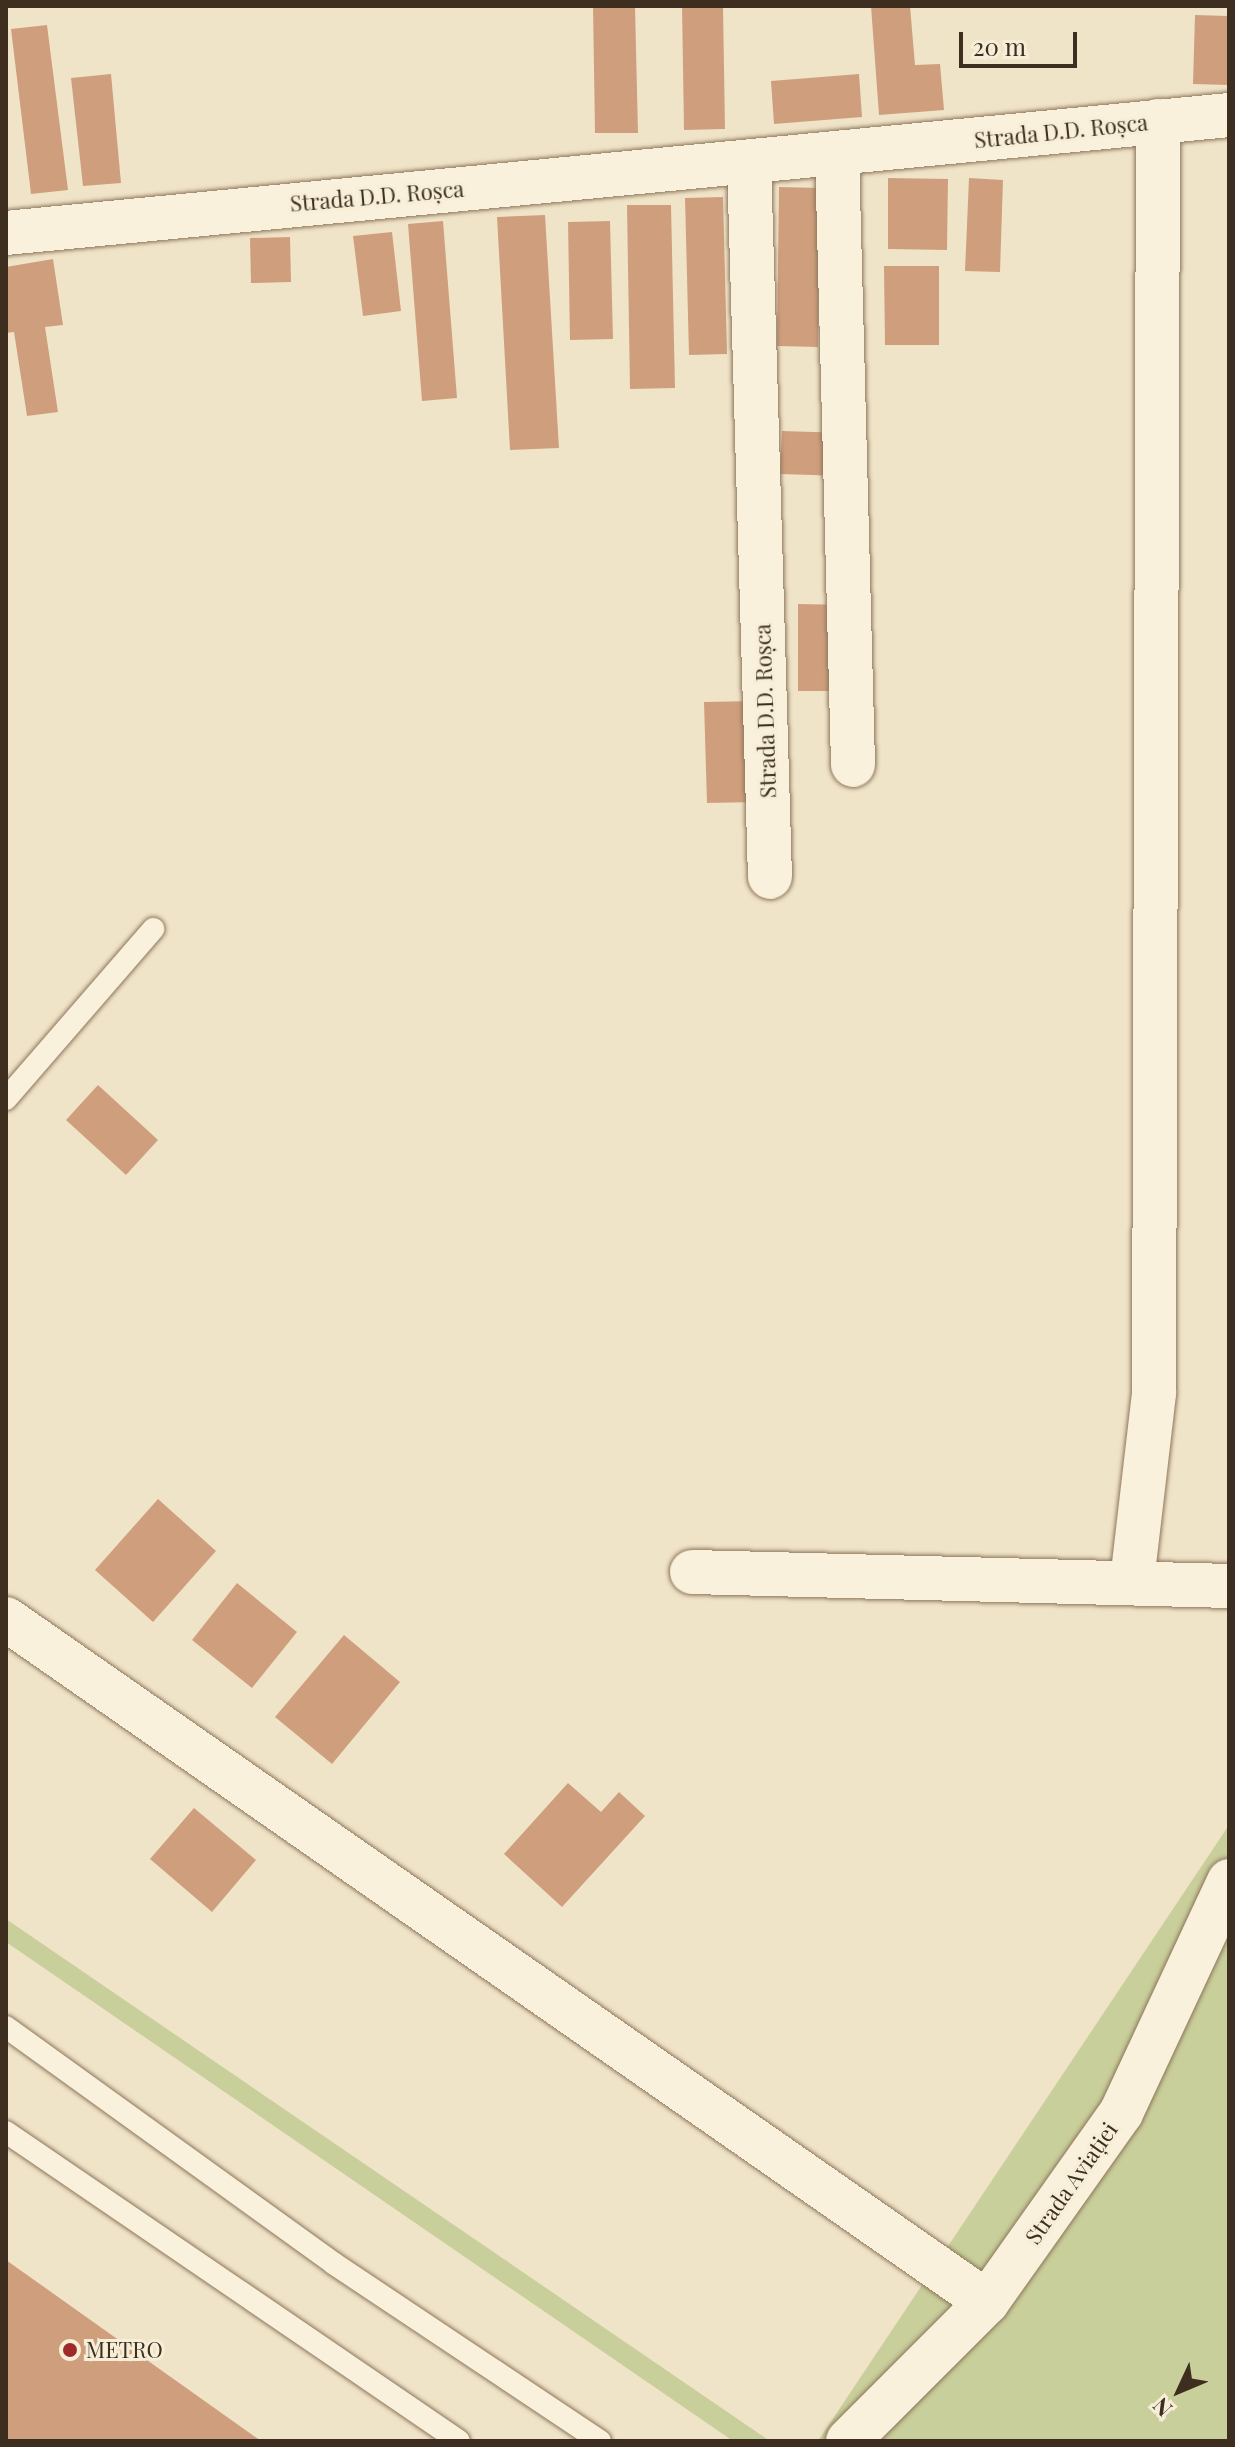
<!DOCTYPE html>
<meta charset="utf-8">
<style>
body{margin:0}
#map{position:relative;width:1235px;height:2447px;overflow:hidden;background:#f0e4c8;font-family:"Playfair Display",serif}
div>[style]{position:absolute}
.green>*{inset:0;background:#c9cf9b}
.building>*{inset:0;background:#cf9f7d}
.roads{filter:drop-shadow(0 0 2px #8d765c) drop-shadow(0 0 2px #8d765c)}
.lane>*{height:22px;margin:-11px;padding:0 11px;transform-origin:11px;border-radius:11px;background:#faf1dc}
.street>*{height:44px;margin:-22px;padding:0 22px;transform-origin:22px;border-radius:22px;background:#faf1dc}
.dots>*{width:22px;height:22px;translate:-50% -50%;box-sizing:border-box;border:4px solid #f7eed8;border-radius:50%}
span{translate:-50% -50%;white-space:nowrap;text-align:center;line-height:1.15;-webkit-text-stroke:6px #f7eed8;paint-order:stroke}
.street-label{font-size:22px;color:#3d2e20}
.poi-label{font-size:22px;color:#3d2e20}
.left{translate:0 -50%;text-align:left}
.frame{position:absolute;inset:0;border:8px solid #3d2e20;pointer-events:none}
.north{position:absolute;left:1139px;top:2351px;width:80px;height:80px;-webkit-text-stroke:6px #f7eed8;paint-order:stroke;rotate:226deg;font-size:22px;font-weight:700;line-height:32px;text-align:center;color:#3d2e20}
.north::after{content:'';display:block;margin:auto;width:28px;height:36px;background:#3d2e20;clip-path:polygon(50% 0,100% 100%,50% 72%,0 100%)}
.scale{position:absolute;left:959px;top:32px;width:118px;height:36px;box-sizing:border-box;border:4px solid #3d2e20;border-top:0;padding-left:10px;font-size:24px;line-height:28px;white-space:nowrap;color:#3d2e20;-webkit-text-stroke:6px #f7eed8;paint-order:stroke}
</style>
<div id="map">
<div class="green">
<div style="clip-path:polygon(1229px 1825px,1229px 2441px,818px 2441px)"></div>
<div style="clip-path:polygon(6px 1919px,770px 2441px,733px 2441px,6px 1942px)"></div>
</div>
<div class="building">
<div style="clip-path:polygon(593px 6px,635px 6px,638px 133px,595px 133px)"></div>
<div style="clip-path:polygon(682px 6px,723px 6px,725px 129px,684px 130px)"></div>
<div style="clip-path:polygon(871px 6px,910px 6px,915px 65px,940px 64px,944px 110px,879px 115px)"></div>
<div style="clip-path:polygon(1195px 15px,1229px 16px,1229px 85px,1193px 84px)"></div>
<div style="clip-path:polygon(47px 25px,68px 190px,31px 194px,11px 29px)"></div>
<div style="clip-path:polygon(111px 74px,121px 183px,83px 186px,71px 78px)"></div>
<div style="clip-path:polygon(859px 74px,862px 117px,774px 124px,771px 81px)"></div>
<div style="clip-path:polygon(888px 178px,948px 179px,947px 250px,888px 249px)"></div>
<div style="clip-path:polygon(969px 178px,1003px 180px,1000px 272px,965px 271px)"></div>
<div style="clip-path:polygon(779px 187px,820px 188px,818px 347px,777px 346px)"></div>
<div style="clip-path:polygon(723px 197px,727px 354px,689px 355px,685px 198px)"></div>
<div style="clip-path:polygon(627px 205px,671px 205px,675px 388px,630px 389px)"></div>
<div style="clip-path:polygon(545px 215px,559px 448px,510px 450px,497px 217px)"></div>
<div style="clip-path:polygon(443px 221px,457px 398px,422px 401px,408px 224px)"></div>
<div style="clip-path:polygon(610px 221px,613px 339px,570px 340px,568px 222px)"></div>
<div style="clip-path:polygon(392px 232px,401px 311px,363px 316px,353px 236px)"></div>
<div style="clip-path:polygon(290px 237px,291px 282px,251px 283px,250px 238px)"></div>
<div style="clip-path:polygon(53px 259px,63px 325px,45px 327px,58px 412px,27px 416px,14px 332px,6px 333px,6px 267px)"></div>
<div style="clip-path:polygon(884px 266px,939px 266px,939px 345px,885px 345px)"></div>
<div style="clip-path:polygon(782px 431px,846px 433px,845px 476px,780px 474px)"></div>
<div style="clip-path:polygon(798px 604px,850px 605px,850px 691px,798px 691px)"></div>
<div style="clip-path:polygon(755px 701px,758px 802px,707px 803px,704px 702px)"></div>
<div style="clip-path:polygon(98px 1085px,158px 1140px,126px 1175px,66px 1120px)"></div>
<div style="clip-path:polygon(158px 1499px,216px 1551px,153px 1622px,95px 1570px)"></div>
<div style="clip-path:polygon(237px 1583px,297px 1632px,252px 1688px,192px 1640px)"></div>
<div style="clip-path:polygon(344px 1635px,400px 1682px,332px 1764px,275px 1717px)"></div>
<div style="clip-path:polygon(568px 1783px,601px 1812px,619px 1792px,645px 1816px,562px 1907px,504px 1854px)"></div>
<div style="clip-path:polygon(194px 1808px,256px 1860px,212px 1912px,150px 1859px)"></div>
<div style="clip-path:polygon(6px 2260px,261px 2441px,6px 2441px)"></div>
</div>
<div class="roads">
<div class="lane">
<div style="left:6px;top:1099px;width:225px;rotate:-49.1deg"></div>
<div style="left:6px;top:2027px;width:403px;rotate:35.8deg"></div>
<div style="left:333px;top:2263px;width:321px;rotate:33.7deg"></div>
<div style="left:6px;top:2132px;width:548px;rotate:34.3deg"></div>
</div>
<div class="street">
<div style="left:837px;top:153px;width:612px;rotate:88.5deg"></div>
<div style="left:749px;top:162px;width:715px;rotate:88.32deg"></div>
<div style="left:6px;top:233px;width:1229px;rotate:-5.51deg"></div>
<div style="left:692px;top:1572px;width:537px;rotate:1.49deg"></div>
<div style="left:1132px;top:1581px;width:189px;rotate:-83.3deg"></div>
<div style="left:1154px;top:1393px;width:1272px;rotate:-89.82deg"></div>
<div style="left:6px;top:1619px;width:1195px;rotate:34.85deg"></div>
<div style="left:848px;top:2441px;width:197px;rotate:-45deg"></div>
<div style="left:987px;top:2302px;width:232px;rotate:-54.7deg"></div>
<div style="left:1121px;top:2113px;width:256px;rotate:-65deg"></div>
</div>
</div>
<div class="dots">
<div style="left:70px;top:2350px;background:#9e2a2b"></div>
</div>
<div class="street-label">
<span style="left:1061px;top:131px;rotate:-6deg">Strada D.D. Roșca</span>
<span style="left:377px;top:196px;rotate:-5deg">Strada D.D. Roșca</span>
<span style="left:765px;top:711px;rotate:-92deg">Strada D.D. Roșca</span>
<span style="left:1071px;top:2183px;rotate:-55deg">Strada Aviației</span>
</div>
<div class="poi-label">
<span class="left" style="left:86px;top:2350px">METRO</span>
</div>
<div class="frame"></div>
<div class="north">N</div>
<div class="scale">20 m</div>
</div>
